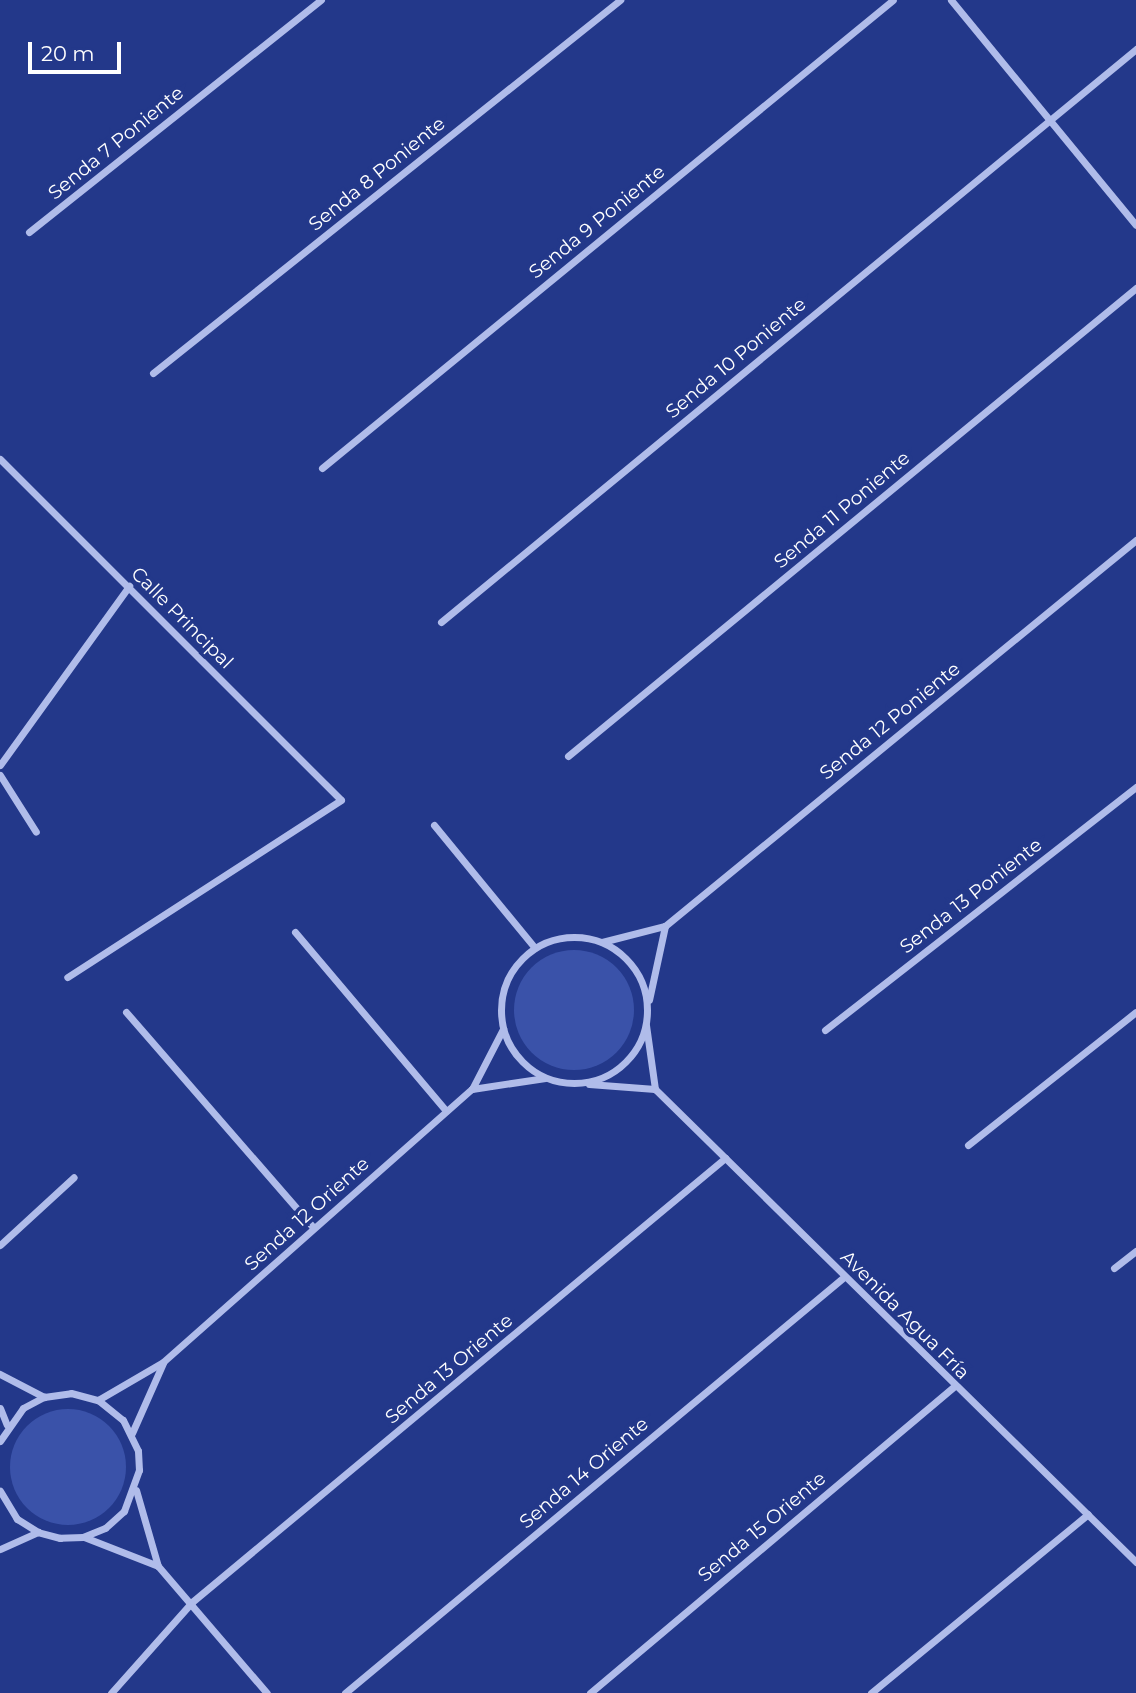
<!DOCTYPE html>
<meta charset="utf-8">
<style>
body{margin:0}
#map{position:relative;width:1136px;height:1693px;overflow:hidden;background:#23388a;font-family:Montserrat,sans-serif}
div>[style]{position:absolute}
.green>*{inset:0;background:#3a52a9}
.round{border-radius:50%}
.minor>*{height:7px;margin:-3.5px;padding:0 3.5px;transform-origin:3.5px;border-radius:3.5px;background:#b0bcea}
.minor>.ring{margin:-3.5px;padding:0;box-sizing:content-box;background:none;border:7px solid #b0bcea;border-radius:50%}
span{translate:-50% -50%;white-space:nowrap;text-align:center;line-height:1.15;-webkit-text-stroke:7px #23388a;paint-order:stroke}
.street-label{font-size:19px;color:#fff}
.scale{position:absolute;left:28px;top:42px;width:93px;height:32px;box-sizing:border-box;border:4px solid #fff;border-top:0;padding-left:9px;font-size:21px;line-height:24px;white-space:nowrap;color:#fff;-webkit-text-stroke:5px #23388a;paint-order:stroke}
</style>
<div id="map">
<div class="green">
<div class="round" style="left:514px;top:950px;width:120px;height:120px"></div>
<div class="round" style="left:10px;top:1409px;width:116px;height:116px"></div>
</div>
<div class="minor">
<div style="left:951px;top:0;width:291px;rotate:50.6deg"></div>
<div style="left:29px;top:232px;width:373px;rotate:-38.5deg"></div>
<div style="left:153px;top:373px;width:598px;rotate:-38.61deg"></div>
<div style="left:0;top:459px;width:482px;rotate:45deg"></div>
<div style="left:341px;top:800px;width:326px;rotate:147.1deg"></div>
<div style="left:322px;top:468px;width:738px;rotate:-39.34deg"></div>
<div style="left:441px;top:622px;width:901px;rotate:-39.5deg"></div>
<div style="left:568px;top:756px;width:736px;rotate:-39.49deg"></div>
<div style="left:0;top:765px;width:221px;rotate:-54.2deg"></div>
<div style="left:0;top:775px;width:67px;rotate:57.7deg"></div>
<div style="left:434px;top:825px;width:159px;rotate:50.6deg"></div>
<div style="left:295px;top:932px;width:234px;rotate:49.8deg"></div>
<div class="ring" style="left:501px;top:937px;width:139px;height:139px"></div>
<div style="left:602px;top:942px;width:65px;rotate:-14.3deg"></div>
<div style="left:665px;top:926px;width:609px;rotate:-39.34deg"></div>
<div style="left:649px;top:1000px;width:76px;rotate:-77.8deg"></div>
<div style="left:126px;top:1012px;width:286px;rotate:49deg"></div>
<div style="left:646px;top:1025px;width:65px;rotate:82deg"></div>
<div style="left:655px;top:1089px;width:675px;rotate:44.52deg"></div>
<div style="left:825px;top:1030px;width:395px;rotate:-38deg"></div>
<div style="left:589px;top:1084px;width:66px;rotate:4.3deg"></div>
<div style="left:472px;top:1089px;width:74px;rotate:-8.6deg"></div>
<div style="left:968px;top:1145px;width:214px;rotate:-38.4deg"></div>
<div style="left:0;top:1245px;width:100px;rotate:-42.6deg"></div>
<div style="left:1114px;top:1268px;width:28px;rotate:-38deg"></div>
<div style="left:0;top:1374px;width:50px;rotate:27.6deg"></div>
<div style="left:98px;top:1400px;width:75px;rotate:-30.3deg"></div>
<div style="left:163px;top:1362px;width:412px;rotate:-41.5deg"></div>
<div style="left:472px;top:1089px;width:68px;rotate:-62.7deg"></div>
<div style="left:0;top:1408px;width:18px;rotate:68deg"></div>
<div style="left:132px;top:1433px;width:77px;rotate:-66.1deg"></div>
<div style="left:0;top:1441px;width:40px;rotate:-55.1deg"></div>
<div style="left:23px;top:1408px;width:24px;rotate:-28deg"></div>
<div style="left:44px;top:1397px;width:27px;rotate:-8deg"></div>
<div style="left:71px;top:1393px;width:28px;rotate:15deg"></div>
<div style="left:98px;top:1400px;width:32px;rotate:39deg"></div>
<div style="left:123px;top:1420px;width:34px;rotate:64deg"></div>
<div style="left:138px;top:1451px;width:19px;rotate:87deg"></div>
<div style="left:139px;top:1470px;width:44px;rotate:110.1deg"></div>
<div style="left:124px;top:1511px;width:25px;rotate:138deg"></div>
<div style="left:105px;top:1528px;width:24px;rotate:158deg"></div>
<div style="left:83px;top:1537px;width:23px;rotate:178deg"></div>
<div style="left:60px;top:1538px;width:23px;rotate:-165deg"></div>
<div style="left:38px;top:1532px;width:25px;rotate:-148deg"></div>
<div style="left:17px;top:1519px;width:33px;rotate:-121deg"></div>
<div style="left:136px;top:1490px;width:79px;rotate:73.9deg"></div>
<div style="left:84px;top:1537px;width:79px;rotate:21.4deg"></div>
<div style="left:158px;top:1566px;width:167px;rotate:49.4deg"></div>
<div style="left:0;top:1549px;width:42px;rotate:-24.1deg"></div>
<div style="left:111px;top:1693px;width:122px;rotate:-48.3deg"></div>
<div style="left:192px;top:1602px;width:694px;rotate:-39.79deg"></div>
<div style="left:345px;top:1693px;width:650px;rotate:-39.82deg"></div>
<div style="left:590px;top:1693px;width:477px;rotate:-40.1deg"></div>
<div style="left:871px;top:1693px;width:281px;rotate:-39.5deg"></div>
</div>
<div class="street-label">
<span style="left:116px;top:143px;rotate:-39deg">Senda 7 Poniente</span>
<span style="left:377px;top:174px;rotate:-39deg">Senda 8 Poniente</span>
<span style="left:597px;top:222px;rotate:-39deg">Senda 9 Poniente</span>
<span style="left:736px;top:358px;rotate:-40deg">Senda 10 Poniente</span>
<span style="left:842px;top:510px;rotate:-40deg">Senda 11 Poniente</span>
<span style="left:182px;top:618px;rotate:45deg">Calle Principal</span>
<span style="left:890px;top:721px;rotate:-39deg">Senda 12 Poniente</span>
<span style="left:971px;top:896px;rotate:-38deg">Senda 13 Poniente</span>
<span style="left:307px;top:1214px;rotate:-42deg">Senda 12 Oriente</span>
<span style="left:905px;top:1315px;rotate:45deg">Avenida Agua Fría</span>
<span style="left:449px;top:1369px;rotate:-40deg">Senda 13 Oriente</span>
<span style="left:584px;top:1473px;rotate:-40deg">Senda 14 Oriente</span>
<span style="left:762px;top:1527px;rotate:-40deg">Senda 15 Oriente</span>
</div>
<div class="scale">20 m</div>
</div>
